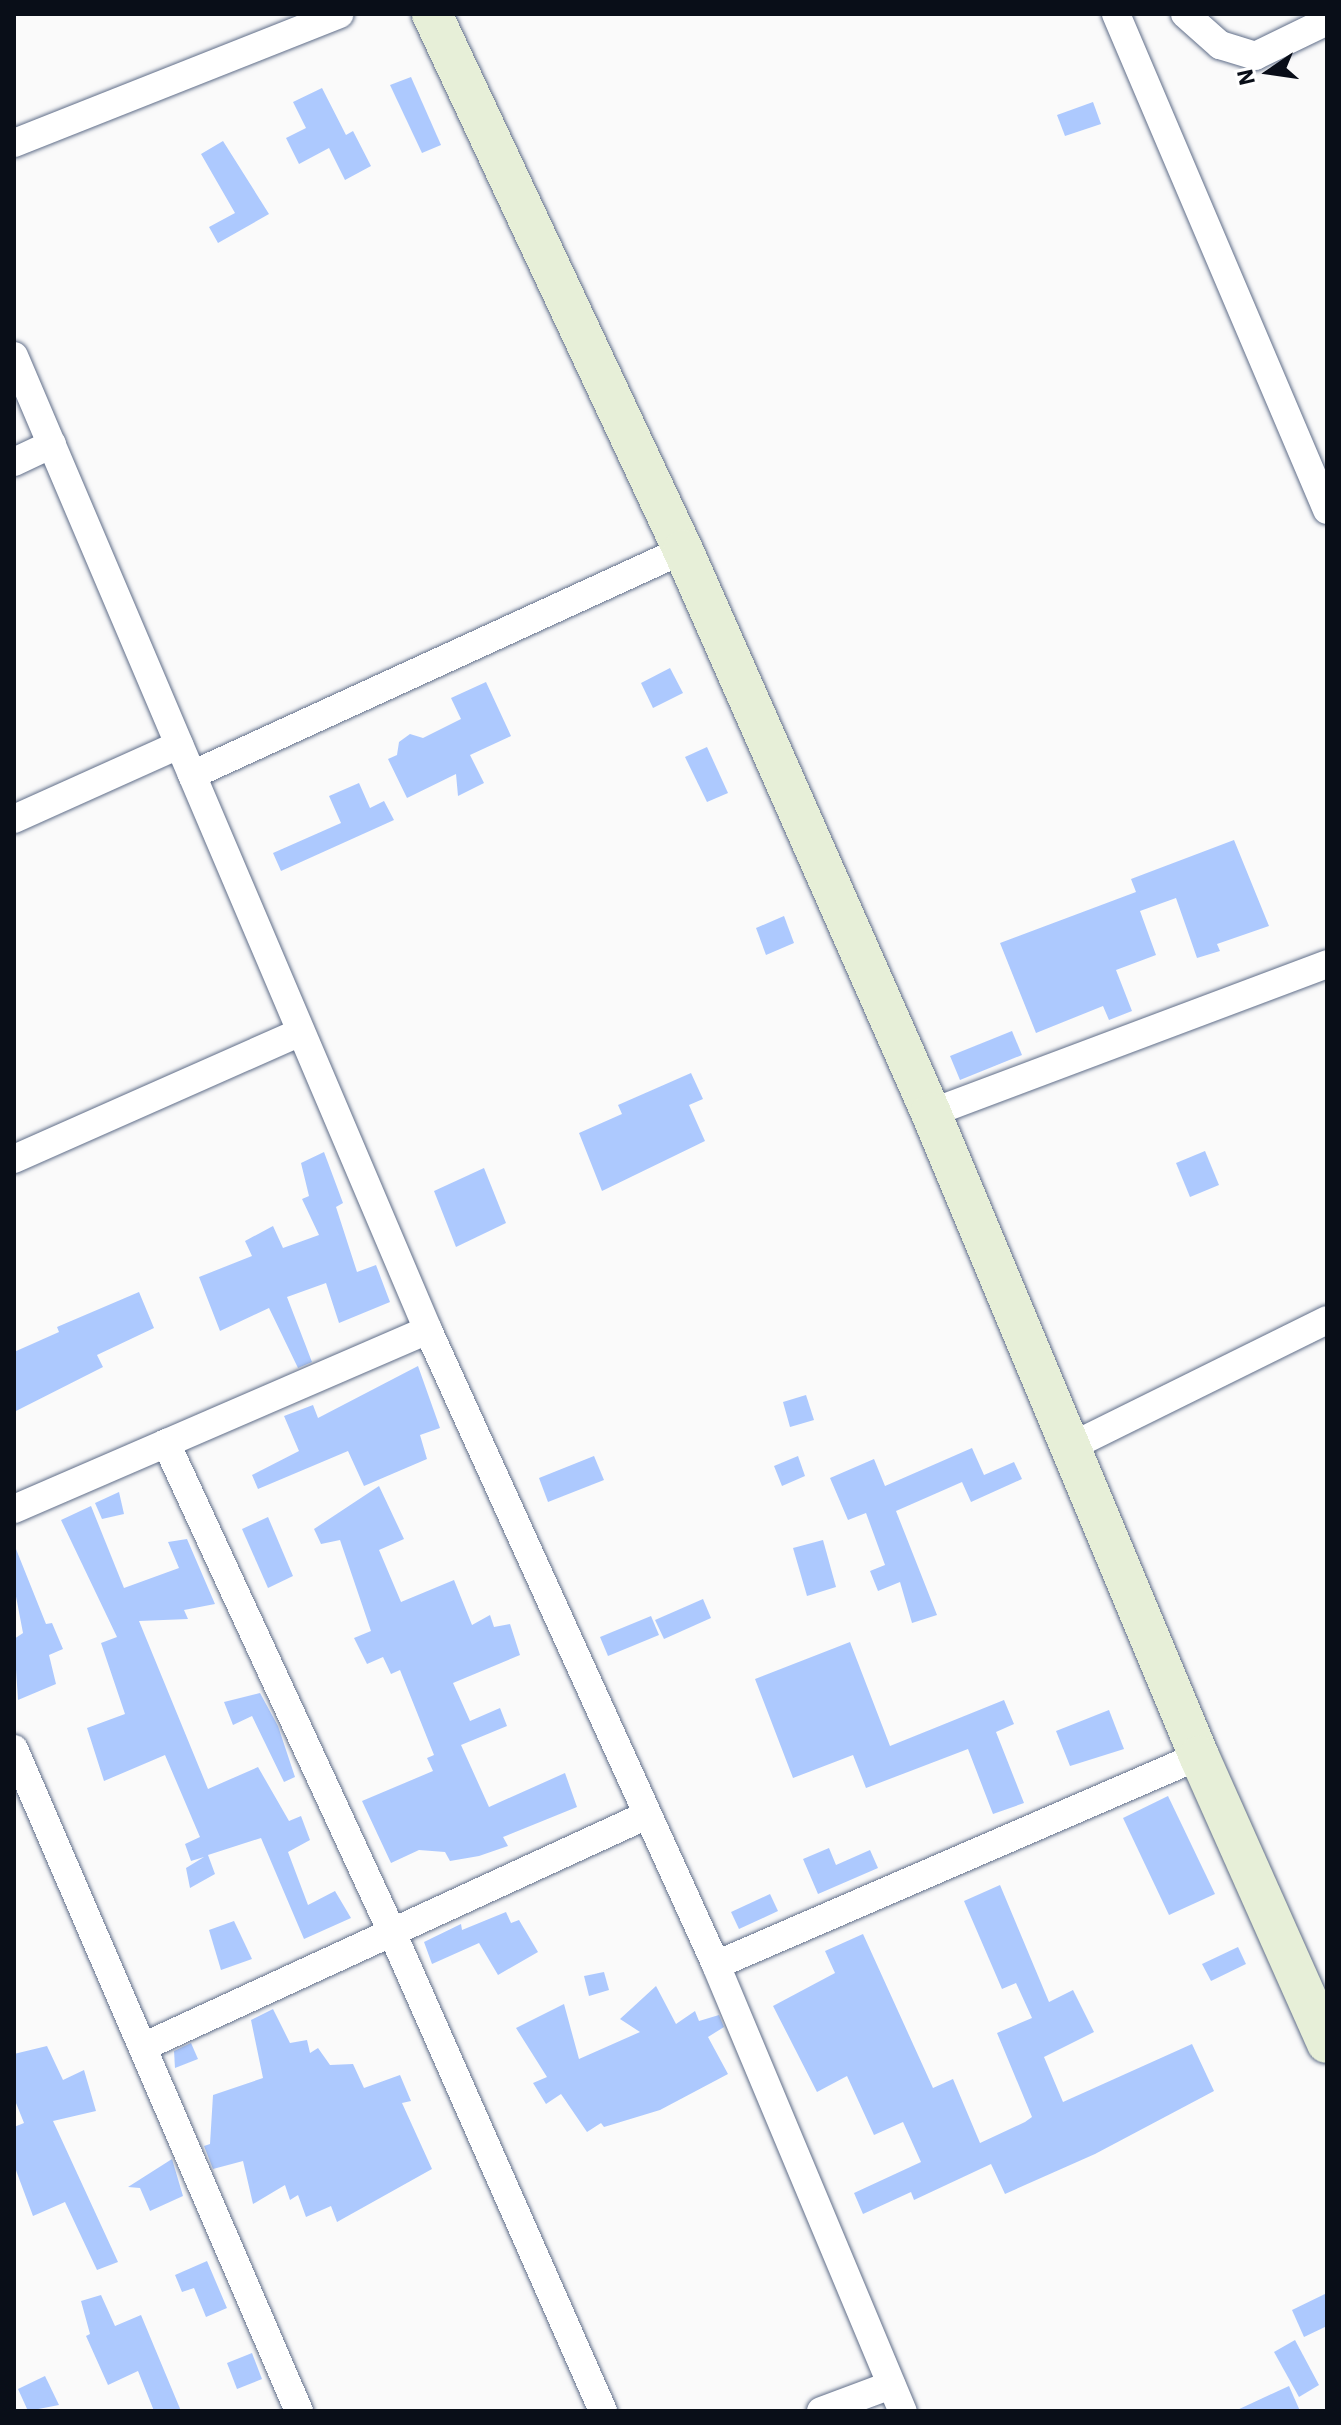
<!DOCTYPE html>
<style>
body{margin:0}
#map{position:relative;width:1341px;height:2425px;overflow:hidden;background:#fafafa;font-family:"IBM Plex Sans",sans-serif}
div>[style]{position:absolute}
.building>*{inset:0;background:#adc9fe}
.roads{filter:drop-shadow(0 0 2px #606e89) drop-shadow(0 0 2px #606e89)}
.street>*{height:28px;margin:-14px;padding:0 14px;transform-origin:14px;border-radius:14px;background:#fff}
.secondary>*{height:40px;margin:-20px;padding:0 20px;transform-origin:20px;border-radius:20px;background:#e7efd8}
span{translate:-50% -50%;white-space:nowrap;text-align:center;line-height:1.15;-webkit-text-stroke:6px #fff;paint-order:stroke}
.frame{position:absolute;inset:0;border:16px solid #090e18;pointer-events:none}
.north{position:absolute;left:1229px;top:32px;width:80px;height:80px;-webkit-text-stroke:6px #fff;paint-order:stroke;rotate:257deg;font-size:22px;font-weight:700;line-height:32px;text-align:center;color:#090e18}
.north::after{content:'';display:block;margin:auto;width:28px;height:36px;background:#090e18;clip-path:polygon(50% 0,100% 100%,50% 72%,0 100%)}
</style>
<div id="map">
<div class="building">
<div style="clip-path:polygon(411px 77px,441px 145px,422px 153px,390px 85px)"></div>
<div style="clip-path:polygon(322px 88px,346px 135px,353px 131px,371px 166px,345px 180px,329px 148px,299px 164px,286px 138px,306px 128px,293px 102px)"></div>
<div style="clip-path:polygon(1093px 102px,1101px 124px,1065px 136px,1057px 115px)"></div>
<div style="clip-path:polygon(223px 141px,269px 214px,218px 243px,209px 227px,235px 213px,201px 154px)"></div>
<div style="clip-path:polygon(670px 668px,683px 693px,653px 708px,641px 683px)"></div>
<div style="clip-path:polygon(486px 682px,511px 736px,470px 755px,484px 783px,458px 796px,456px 774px,407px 798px,388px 759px,397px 755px,399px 742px,410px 734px,423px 738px,461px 719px,451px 698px)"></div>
<div style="clip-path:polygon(707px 747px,728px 793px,707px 802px,685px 757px)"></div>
<div style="clip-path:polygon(359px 783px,370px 808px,384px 801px,394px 820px,281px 871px,273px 853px,341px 823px,329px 796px)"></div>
<div style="clip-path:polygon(1234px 840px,1269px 926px,1217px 944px,1220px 951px,1197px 958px,1176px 898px,1140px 911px,1156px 955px,1116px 970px,1132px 1011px,1109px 1020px,1103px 1006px,1036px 1033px,1000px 943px,1136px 892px,1131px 879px)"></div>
<div style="clip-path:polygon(784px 916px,794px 943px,766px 955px,756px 928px)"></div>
<div style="clip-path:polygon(1012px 1031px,1022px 1055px,960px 1080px,950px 1056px)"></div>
<div style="clip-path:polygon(691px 1073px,703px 1099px,689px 1105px,705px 1141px,602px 1191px,579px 1133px,622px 1114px,618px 1105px)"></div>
<div style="clip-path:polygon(1205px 1151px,1219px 1185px,1190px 1197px,1176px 1163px)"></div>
<div style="clip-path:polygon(324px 1152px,343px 1203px,336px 1207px,357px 1272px,376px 1265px,390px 1302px,339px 1323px,326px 1283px,287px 1297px,312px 1362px,298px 1368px,269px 1308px,220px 1331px,199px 1277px,252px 1256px,245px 1241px,273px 1226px,283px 1248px,319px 1235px,302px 1199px,309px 1196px,301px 1163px)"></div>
<div style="clip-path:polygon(484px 1168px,506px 1223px,456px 1247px,434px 1191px)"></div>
<div style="clip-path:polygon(139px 1292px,154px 1328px,97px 1355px,103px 1367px,14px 1412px,14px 1352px,59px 1332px,57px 1327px)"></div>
<div style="clip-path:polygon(418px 1366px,440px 1428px,420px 1435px,427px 1459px,364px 1486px,348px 1451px,258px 1489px,252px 1475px,299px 1451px,284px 1416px,313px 1405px,318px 1418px)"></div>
<div style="clip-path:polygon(806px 1395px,814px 1420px,790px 1427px,783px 1402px)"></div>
<div style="clip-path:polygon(972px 1448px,984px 1475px,1014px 1462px,1022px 1479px,971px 1502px,962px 1482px,896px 1511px,937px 1615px,912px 1623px,900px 1582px,878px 1591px,870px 1571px,885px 1565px,866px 1513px,848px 1520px,830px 1478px,874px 1459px,885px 1486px)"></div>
<div style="clip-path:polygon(594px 1456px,604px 1480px,548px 1502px,539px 1478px)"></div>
<div style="clip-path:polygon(798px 1456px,805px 1476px,782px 1486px,774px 1466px)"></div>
<div style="clip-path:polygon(379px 1486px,404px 1539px,379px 1550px,401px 1602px,454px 1580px,472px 1625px,490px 1615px,494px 1627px,510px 1624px,520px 1655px,453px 1683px,470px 1721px,500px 1708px,507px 1726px,461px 1745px,489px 1807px,565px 1773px,577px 1807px,503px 1837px,508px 1846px,479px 1856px,450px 1861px,445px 1852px,419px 1850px,391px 1863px,362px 1801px,433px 1771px,427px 1758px,434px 1755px,400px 1670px,391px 1674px,383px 1657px,367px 1664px,354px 1638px,371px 1631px,340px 1540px,321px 1544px,314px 1529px)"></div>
<div style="clip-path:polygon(119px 1492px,124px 1514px,102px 1519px,95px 1503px)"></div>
<div style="clip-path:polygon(91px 1506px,124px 1588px,179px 1568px,168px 1542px,187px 1539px,215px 1604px,184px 1610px,188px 1619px,139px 1621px,208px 1789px,258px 1767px,289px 1821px,301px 1816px,310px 1840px,288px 1852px,308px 1905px,335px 1891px,351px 1918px,304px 1939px,261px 1838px,208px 1855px,215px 1874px,190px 1888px,186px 1868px,204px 1857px,191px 1861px,185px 1844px,200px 1837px,165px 1755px,104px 1781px,87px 1728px,125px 1714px,101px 1643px,117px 1637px,61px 1520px)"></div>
<div style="clip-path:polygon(268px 1517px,293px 1576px,268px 1588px,242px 1529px)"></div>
<div style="clip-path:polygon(823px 1540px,836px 1587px,807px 1596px,793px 1548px)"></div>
<div style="clip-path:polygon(16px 1549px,46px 1624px,52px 1623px,63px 1649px,49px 1655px,56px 1684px,18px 1700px,14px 1639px,23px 1633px,14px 1586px)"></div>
<div style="clip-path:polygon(703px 1599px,711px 1618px,664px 1639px,655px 1620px)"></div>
<div style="clip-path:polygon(651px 1616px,659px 1635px,608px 1656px,600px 1637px)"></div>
<div style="clip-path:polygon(850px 1642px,890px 1746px,1004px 1700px,1014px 1724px,996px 1732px,1024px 1803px,993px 1814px,968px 1749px,866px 1788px,853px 1755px,793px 1778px,755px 1679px)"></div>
<div style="clip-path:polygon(260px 1693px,278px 1726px,295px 1777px,284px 1782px,252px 1716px,233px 1725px,224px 1702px)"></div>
<div style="clip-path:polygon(1109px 1710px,1124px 1749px,1070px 1766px,1056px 1731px)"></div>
<div style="clip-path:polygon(1168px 1796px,1215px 1894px,1169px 1915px,1123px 1818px)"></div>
<div style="clip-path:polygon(829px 1848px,836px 1865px,870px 1850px,878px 1868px,818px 1894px,803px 1859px)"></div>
<div style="clip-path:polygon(1000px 1885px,1049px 2002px,1073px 1990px,1094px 2032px,1044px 2057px,1063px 2102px,1192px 2044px,1214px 2091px,1095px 2154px,1005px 2194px,991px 2164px,914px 2200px,911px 2192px,863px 2214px,854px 2193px,921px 2162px,903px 2122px,874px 2135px,847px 2076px,817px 2092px,773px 2006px,835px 1973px,825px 1951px,863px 1934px,933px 2088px,953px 2079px,980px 2143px,1025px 2122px,1032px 2117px,997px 2033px,1032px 2018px,1016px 1983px,1002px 1989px,964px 1901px)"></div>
<div style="clip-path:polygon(770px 1894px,778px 1911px,739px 1929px,731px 1912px)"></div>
<div style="clip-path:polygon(506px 1912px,511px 1923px,519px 1920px,538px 1952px,498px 1975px,479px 1943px,432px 1964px,424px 1942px,461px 1924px,462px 1930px)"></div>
<div style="clip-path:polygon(234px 1921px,252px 1959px,221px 1970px,209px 1930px)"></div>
<div style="clip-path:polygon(1238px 1947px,1246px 1964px,1211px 1981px,1202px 1964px)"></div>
<div style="clip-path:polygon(604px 1972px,609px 1990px,589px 1996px,584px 1976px)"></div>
<div style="clip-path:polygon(656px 1986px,676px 2024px,695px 2011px,699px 2021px,719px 2015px,724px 2027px,708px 2037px,728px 2074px,660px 2110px,604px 2127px,601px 2123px,587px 2132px,561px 2094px,546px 2104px,533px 2083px,547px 2077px,516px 2028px,564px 2004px,579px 2059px,640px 2032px,620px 2019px)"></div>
<div style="clip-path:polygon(273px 2009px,290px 2043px,307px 2040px,310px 2053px,318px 2048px,330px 2065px,353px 2064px,364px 2088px,400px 2075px,411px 2101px,402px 2103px,432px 2169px,337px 2222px,331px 2206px,306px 2217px,298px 2195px,290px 2200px,285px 2185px,253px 2204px,243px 2161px,213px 2169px,204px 2146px,210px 2144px,213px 2095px,263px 2078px,251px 2020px)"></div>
<div style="clip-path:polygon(191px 2043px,198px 2059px,175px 2068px,174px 2051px)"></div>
<div style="clip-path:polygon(47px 2046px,63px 2080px,84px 2070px,96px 2111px,53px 2121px,118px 2262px,97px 2270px,65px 2202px,33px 2216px,14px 2165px,14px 2127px,24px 2123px,14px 2098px,14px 2054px)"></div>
<div style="clip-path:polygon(172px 2159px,183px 2196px,150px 2211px,140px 2188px,128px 2187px)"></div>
<div style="clip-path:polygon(207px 2261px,227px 2308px,206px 2317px,194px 2288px,182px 2292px,175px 2275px)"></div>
<div style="clip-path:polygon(1327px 2293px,1327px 2326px,1304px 2337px,1292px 2310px)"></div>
<div style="clip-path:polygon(101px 2295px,115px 2326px,141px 2315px,181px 2411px,154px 2411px,138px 2371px,108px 2385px,86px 2336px,90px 2334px,81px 2301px)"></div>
<div style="clip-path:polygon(1295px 2340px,1319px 2385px,1299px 2397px,1274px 2352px)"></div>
<div style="clip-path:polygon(252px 2353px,262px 2379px,237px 2389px,227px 2363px)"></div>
<div style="clip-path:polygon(45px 2376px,59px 2405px,28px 2411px,18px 2389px)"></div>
<div style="clip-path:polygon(1289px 2386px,1300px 2411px,1235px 2411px)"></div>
</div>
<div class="roads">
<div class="street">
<div style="left:1116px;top:14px;width:539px;rotate:66.95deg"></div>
<div style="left:1185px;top:14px;width:47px;rotate:41.5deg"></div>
<div style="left:1220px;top:45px;width:37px;rotate:17deg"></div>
<div style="left:1255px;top:56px;width:80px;rotate:-25.9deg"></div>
<div style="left:14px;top:143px;width:350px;rotate:-21.6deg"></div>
<div style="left:14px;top:356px;width:1058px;rotate:66.97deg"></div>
<div style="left:428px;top:1330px;width:697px;rotate:65.6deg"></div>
<div style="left:716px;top:1965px;width:484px;rotate:67.3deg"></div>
<div style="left:14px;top:462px;width:42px;rotate:-25.3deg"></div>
<div style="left:192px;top:775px;width:540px;rotate:-24.62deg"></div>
<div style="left:14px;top:819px;width:181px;rotate:-24.2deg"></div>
<div style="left:931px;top:1113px;width:423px;rotate:-20.6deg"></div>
<div style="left:14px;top:1159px;width:313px;rotate:-23.9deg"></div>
<div style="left:166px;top:1443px;width:536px;rotate:65.2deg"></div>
<div style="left:391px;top:1930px;width:526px;rotate:66.21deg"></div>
<div style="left:1072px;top:1446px;width:284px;rotate:-26.3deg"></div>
<div style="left:14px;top:1509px;width:451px;rotate:-23.4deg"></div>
<div style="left:14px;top:1749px;width:721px;rotate:66.71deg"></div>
<div style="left:716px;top:1965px;width:526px;rotate:-23.4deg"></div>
<div style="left:145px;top:2046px;width:553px;rotate:-24.71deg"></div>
<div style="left:821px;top:2411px;width:75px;rotate:-20.4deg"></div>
</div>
<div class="secondary">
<div style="left:432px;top:14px;width:592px;rotate:64.91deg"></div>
<div style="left:683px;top:550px;width:615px;rotate:66.23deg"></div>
<div style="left:931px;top:1113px;width:697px;rotate:67.37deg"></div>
<div style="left:1199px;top:1756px;width:314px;rotate:66deg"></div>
</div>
</div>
<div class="frame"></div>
<div class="north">N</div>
</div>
